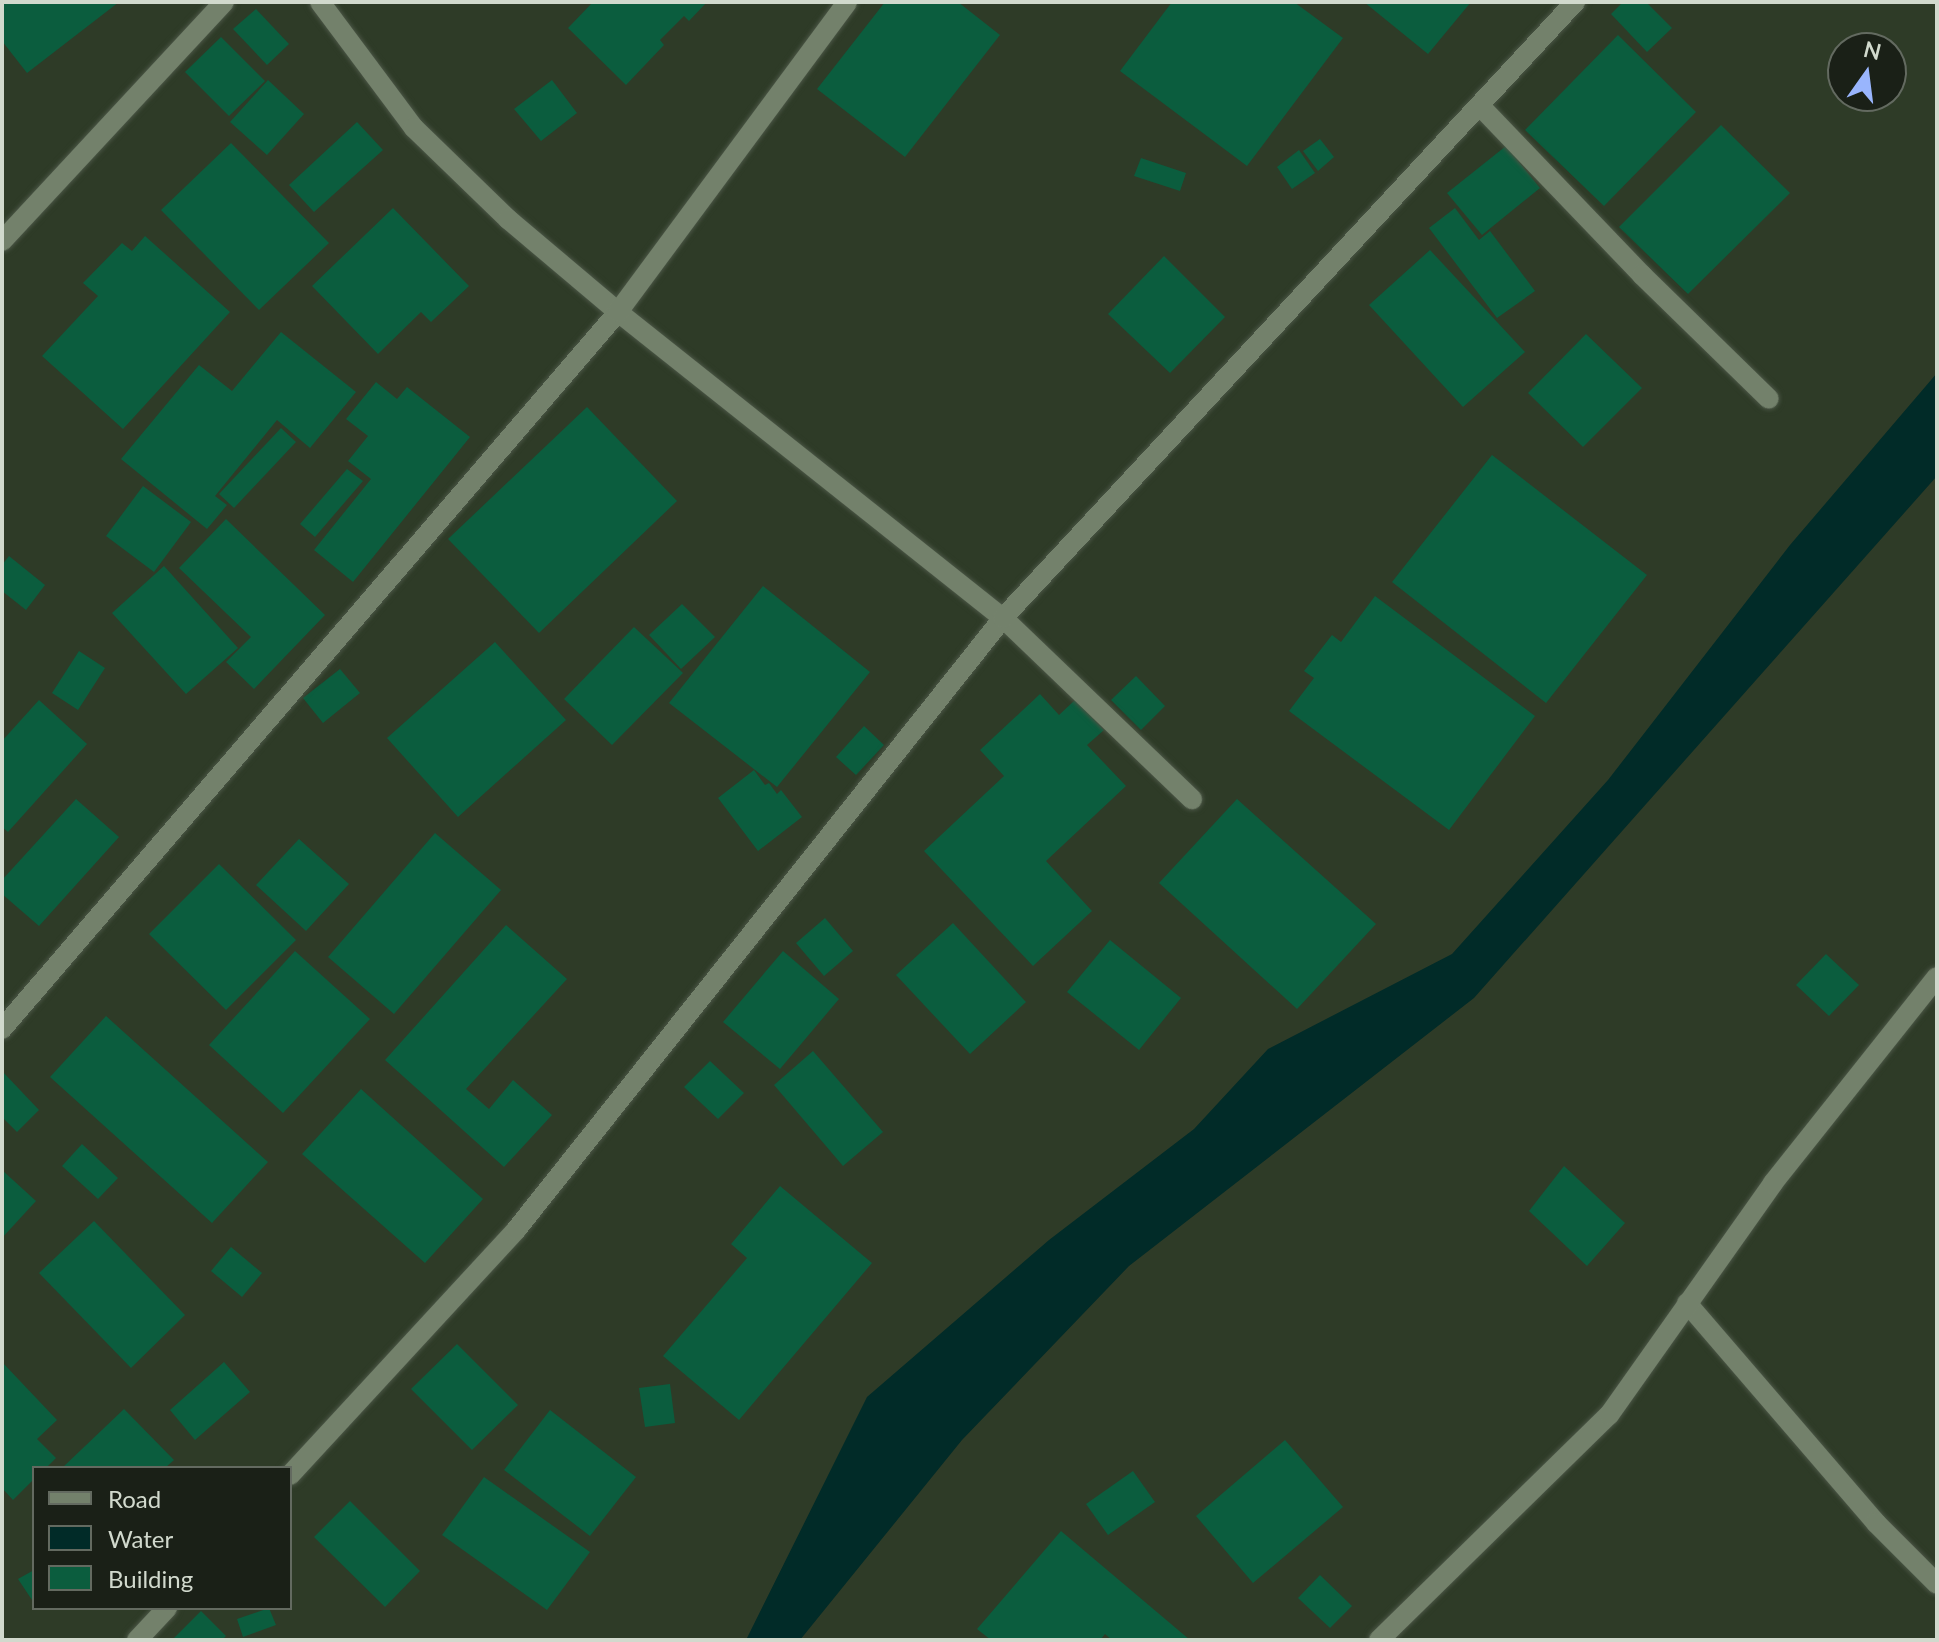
<!DOCTYPE html>
<style>
body{margin:0}
#map{position:relative;width:1939px;height:1642px;overflow:hidden;background:#2e3b27;font-family:Lato,sans-serif}
div>[style]{position:absolute}
.water>*{inset:0;background:#012b28}
.building>*{inset:0;background:#0b5d3e}
.roads{filter:drop-shadow(0 0 2px #4a5545) drop-shadow(0 0 2px #4a5545)}
.minor>*{height:20px;margin:-10px;padding:0 10px;transform-origin:10px;border-radius:10px;background:#73816b}
span{translate:-50% -50%;white-space:nowrap;text-align:center;line-height:1.15;-webkit-text-stroke:7px #1a2017;paint-order:stroke}
.frame{position:absolute;inset:0;border:4px solid #d1d9cd;pointer-events:none}
.legend{position:absolute;left:32px;top:1466px;width:260px;height:144px;box-sizing:border-box;background:#1a2017;border:2px solid #636a60;margin:0;padding:10px 14px;list-style:none;font-size:24px;color:#d1d9cd}
.legend li{display:flex;align-items:center;gap:16px;height:40px}
.legend b{width:40px;border:2px solid #636a60}
.north{position:absolute;left:1827px;top:32px;width:80px;height:80px;box-sizing:border-box;background:#1a2017;border:2px solid #636a60;border-radius:50%;rotate:14deg;font-size:22px;font-weight:700;line-height:32px;text-align:center;color:#d1d9cd}
.north::after{content:'';display:block;margin:auto;width:28px;height:36px;background:#99b5fd;clip-path:polygon(50% 0,100% 100%,50% 72%,0 100%)}
</style>
<div id="map">
<div class="water">
<div style="clip-path:polygon(1937px 373px,1937px 476px,1474px 998px,1129px 1266px,962px 1440px,800px 1640px,746px 1640px,867px 1397px,1049px 1240px,1194px 1129px,1268px 1049px,1452px 954px,1608px 780px,1790px 545px)"></div>
</div>
<div class="building">
<div style="clip-path:polygon(2px 2px,119px 2px,27px 73px,2px 41px)"></div>
<div style="clip-path:polygon(593px 2px,707px 2px,689px 21px,684px 16px,660px 40px,664px 45px,626px 85px,568px 28px)"></div>
<div style="clip-path:polygon(885px 2px,958px 2px,1000px 35px,905px 157px,817px 89px)"></div>
<div style="clip-path:polygon(1172px 2px,1294px 2px,1343px 38px,1247px 166px,1120px 71px)"></div>
<div style="clip-path:polygon(1364px 2px,1471px 2px,1428px 54px)"></div>
<div style="clip-path:polygon(1623px 2px,1646px 2px,1672px 28px,1647px 52px,1611px 14px)"></div>
<div style="clip-path:polygon(256px 9px,289px 44px,267px 65px,233px 29px)"></div>
<div style="clip-path:polygon(1618px 35px,1696px 112px,1604px 206px,1525px 130px)"></div>
<div style="clip-path:polygon(221px 37px,265px 81px,229px 116px,185px 72px)"></div>
<div style="clip-path:polygon(268px 80px,304px 114px,267px 155px,230px 122px)"></div>
<div style="clip-path:polygon(552px 80px,577px 113px,541px 141px,514px 109px)"></div>
<div style="clip-path:polygon(357px 122px,383px 150px,314px 212px,289px 185px)"></div>
<div style="clip-path:polygon(1721px 125px,1790px 193px,1688px 294px,1619px 227px)"></div>
<div style="clip-path:polygon(1320px 139px,1334px 157px,1318px 171px,1303px 151px)"></div>
<div style="clip-path:polygon(231px 143px,329px 243px,259px 310px,161px 210px)"></div>
<div style="clip-path:polygon(1506px 146px,1540px 188px,1482px 235px,1447px 193px)"></div>
<div style="clip-path:polygon(1299px 150px,1315px 173px,1292px 189px,1277px 167px)"></div>
<div style="clip-path:polygon(1141px 158px,1186px 173px,1180px 191px,1134px 176px)"></div>
<div style="clip-path:polygon(393px 208px,469px 286px,431px 322px,421px 312px,378px 354px,312px 286px)"></div>
<div style="clip-path:polygon(1455px 208px,1479px 240px,1490px 231px,1535px 291px,1497px 318px,1429px 228px)"></div>
<div style="clip-path:polygon(145px 236px,230px 312px,123px 429px,42px 356px,98px 296px,83px 283px,122px 243px,132px 251px)"></div>
<div style="clip-path:polygon(1430px 250px,1525px 352px,1463px 407px,1369px 305px)"></div>
<div style="clip-path:polygon(1164px 256px,1225px 317px,1170px 373px,1108px 314px)"></div>
<div style="clip-path:polygon(281px 332px,356px 392px,310px 448px,277px 420px,215px 496px,227px 505px,207px 529px,121px 459px,199px 365px,232px 391px)"></div>
<div style="clip-path:polygon(1586px 334px,1642px 388px,1583px 447px,1528px 393px)"></div>
<div style="clip-path:polygon(376px 382px,397px 399px,407px 387px,470px 437px,353px 582px,314px 550px,371px 479px,348px 461px,368px 436px,346px 419px)"></div>
<div style="clip-path:polygon(587px 407px,677px 501px,539px 633px,448px 539px)"></div>
<div style="clip-path:polygon(281px 428px,296px 442px,234px 508px,219px 494px)"></div>
<div style="clip-path:polygon(1492px 455px,1647px 575px,1546px 703px,1392px 582px)"></div>
<div style="clip-path:polygon(347px 469px,363px 481px,315px 537px,300px 524px)"></div>
<div style="clip-path:polygon(143px 486px,191px 522px,154px 572px,106px 536px)"></div>
<div style="clip-path:polygon(226px 519px,325px 615px,254px 689px,226px 662px,251px 637px,179px 568px)"></div>
<div style="clip-path:polygon(9px 556px,45px 585px,26px 610px,2px 591px,2px 565px)"></div>
<div style="clip-path:polygon(164px 566px,238px 648px,186px 694px,112px 613px)"></div>
<div style="clip-path:polygon(763px 586px,870px 672px,777px 787px,669px 703px)"></div>
<div style="clip-path:polygon(1375px 596px,1535px 716px,1449px 830px,1289px 711px,1314px 678px,1304px 671px,1332px 635px,1341px 642px)"></div>
<div style="clip-path:polygon(682px 604px,715px 637px,681px 669px,649px 635px)"></div>
<div style="clip-path:polygon(634px 627px,683px 673px,612px 745px,564px 699px)"></div>
<div style="clip-path:polygon(495px 642px,566px 720px,458px 817px,387px 738px)"></div>
<div style="clip-path:polygon(79px 651px,105px 668px,78px 710px,52px 693px)"></div>
<div style="clip-path:polygon(340px 669px,360px 693px,323px 723px,303px 698px)"></div>
<div style="clip-path:polygon(1136px 676px,1165px 706px,1141px 730px,1111px 700px)"></div>
<div style="clip-path:polygon(1040px 694px,1059px 715px,1075px 700px,1104px 730px,1087px 745px,1126px 786px,1046px 861px,1092px 911px,1033px 966px,924px 851px,1004px 776px,980px 750px)"></div>
<div style="clip-path:polygon(39px 700px,87px 744px,8px 832px,2px 827px,2px 741px)"></div>
<div style="clip-path:polygon(864px 726px,884px 745px,856px 775px,836px 757px)"></div>
<div style="clip-path:polygon(754px 770px,765px 785px,769px 783px,777px 794px,781px 790px,802px 817px,758px 851px,718px 798px)"></div>
<div style="clip-path:polygon(76px 799px,119px 837px,39px 926px,2px 894px,2px 880px)"></div>
<div style="clip-path:polygon(1237px 799px,1376px 924px,1297px 1009px,1159px 883px)"></div>
<div style="clip-path:polygon(435px 833px,501px 890px,394px 1014px,328px 957px)"></div>
<div style="clip-path:polygon(299px 839px,349px 884px,306px 931px,256px 885px)"></div>
<div style="clip-path:polygon(219px 864px,296px 940px,226px 1010px,149px 934px)"></div>
<div style="clip-path:polygon(825px 918px,853px 951px,824px 976px,796px 943px)"></div>
<div style="clip-path:polygon(953px 923px,1026px 1002px,970px 1054px,896px 975px)"></div>
<div style="clip-path:polygon(506px 925px,567px 979px,466px 1089px,489px 1109px,513px 1080px,552px 1115px,504px 1167px,385px 1060px)"></div>
<div style="clip-path:polygon(1110px 940px,1181px 998px,1139px 1050px,1067px 992px)"></div>
<div style="clip-path:polygon(295px 951px,370px 1019px,283px 1113px,209px 1045px)"></div>
<div style="clip-path:polygon(783px 951px,839px 999px,780px 1069px,723px 1022px)"></div>
<div style="clip-path:polygon(1826px 954px,1859px 985px,1829px 1016px,1796px 985px)"></div>
<div style="clip-path:polygon(106px 1016px,268px 1162px,212px 1223px,50px 1077px)"></div>
<div style="clip-path:polygon(813px 1051px,883px 1132px,843px 1166px,774px 1085px)"></div>
<div style="clip-path:polygon(710px 1061px,744px 1093px,718px 1119px,684px 1087px)"></div>
<div style="clip-path:polygon(2px 1071px,39px 1110px,17px 1132px,2px 1117px)"></div>
<div style="clip-path:polygon(361px 1089px,483px 1199px,425px 1263px,302px 1154px)"></div>
<div style="clip-path:polygon(82px 1144px,118px 1178px,98px 1199px,62px 1166px)"></div>
<div style="clip-path:polygon(1564px 1166px,1625px 1223px,1587px 1266px,1529px 1211px)"></div>
<div style="clip-path:polygon(2px 1170px,36px 1201px,2px 1238px)"></div>
<div style="clip-path:polygon(780px 1186px,872px 1263px,739px 1420px,663px 1356px,747px 1258px,731px 1244px)"></div>
<div style="clip-path:polygon(94px 1221px,185px 1315px,131px 1368px,39px 1273px)"></div>
<div style="clip-path:polygon(231px 1247px,262px 1273px,242px 1297px,211px 1271px)"></div>
<div style="clip-path:polygon(457px 1344px,518px 1405px,472px 1450px,411px 1389px)"></div>
<div style="clip-path:polygon(2px 1362px,57px 1420px,37px 1439px,56px 1458px,46px 1468px,34px 1468px,34px 1479px,13px 1500px,2px 1488px)"></div>
<div style="clip-path:polygon(224px 1362px,250px 1392px,195px 1440px,170px 1410px)"></div>
<div style="clip-path:polygon(670px 1384px,675px 1423px,645px 1427px,639px 1388px)"></div>
<div style="clip-path:polygon(124px 1409px,174px 1460px,165px 1468px,62px 1468px)"></div>
<div style="clip-path:polygon(550px 1410px,636px 1477px,590px 1536px,504px 1470px)"></div>
<div style="clip-path:polygon(1285px 1440px,1343px 1507px,1253px 1583px,1196px 1516px)"></div>
<div style="clip-path:polygon(1133px 1471px,1155px 1502px,1108px 1535px,1086px 1504px)"></div>
<div style="clip-path:polygon(484px 1477px,590px 1552px,547px 1610px,442px 1535px)"></div>
<div style="clip-path:polygon(350px 1501px,420px 1571px,385px 1607px,314px 1537px)"></div>
<div style="clip-path:polygon(1061px 1531px,1190px 1640px,1112px 1640px,1105px 1634px,1100px 1640px,991px 1640px,977px 1629px)"></div>
<div style="clip-path:polygon(34px 1570px,34px 1603px,18px 1579px)"></div>
<div style="clip-path:polygon(1320px 1575px,1352px 1606px,1330px 1628px,1298px 1598px)"></div>
<div style="clip-path:polygon(269px 1608px,276px 1625px,243px 1637px,237px 1619px)"></div>
<div style="clip-path:polygon(201px 1611px,226px 1636px,222px 1640px,172px 1640px)"></div>
</div>
<div class="roads">
<div class="minor">
<div style="left:320px;top:2px;width:157px;rotate:53.3deg"></div>
<div style="left:414px;top:128px;width:131px;rotate:44.1deg"></div>
<div style="left:508px;top:219px;width:144px;rotate:40.2deg"></div>
<div style="left:618px;top:312px;width:492px;rotate:38.5deg"></div>
<div style="left:1003px;top:618px;width:262px;rotate:43.8deg"></div>
<div style="left:1481px;top:107px;width:233px;rotate:46.2deg"></div>
<div style="left:1642px;top:275px;width:177px;rotate:44.3deg"></div>
<div style="left:2px;top:241px;width:326px;rotate:-47.1deg"></div>
<div style="left:2px;top:1029px;width:945px;rotate:-49.33deg"></div>
<div style="left:618px;top:312px;width:385px;rotate:-53.5deg"></div>
<div style="left:1687px;top:1303px;width:290px;rotate:49.3deg"></div>
<div style="left:1876px;top:1523px;width:86px;rotate:45deg"></div>
<div style="left:290px;top:1475px;width:333px;rotate:-47.3deg"></div>
<div style="left:516px;top:1230px;width:782px;rotate:-51.49deg"></div>
<div style="left:1003px;top:618px;width:841px;rotate:-47.12deg"></div>
<div style="left:137px;top:1640px;width:44px;rotate:-46.8deg"></div>
<div style="left:1379px;top:1640px;width:322px;rotate:-44.4deg"></div>
<div style="left:1609px;top:1415px;width:284px;rotate:-54.7deg"></div>
<div style="left:1773px;top:1183px;width:263px;rotate:-51.5deg"></div>
</div>
</div>
<div class="frame"></div>
<ul class="legend">
<li><b style="height:10px;background:#73816b"></b>Road</li>
<li><b style="height:22px;background:#012b28"></b>Water</li>
<li><b style="height:22px;background:#0b5d3e"></b>Building</li>
</ul>
<div class="north">N</div>
</div>
